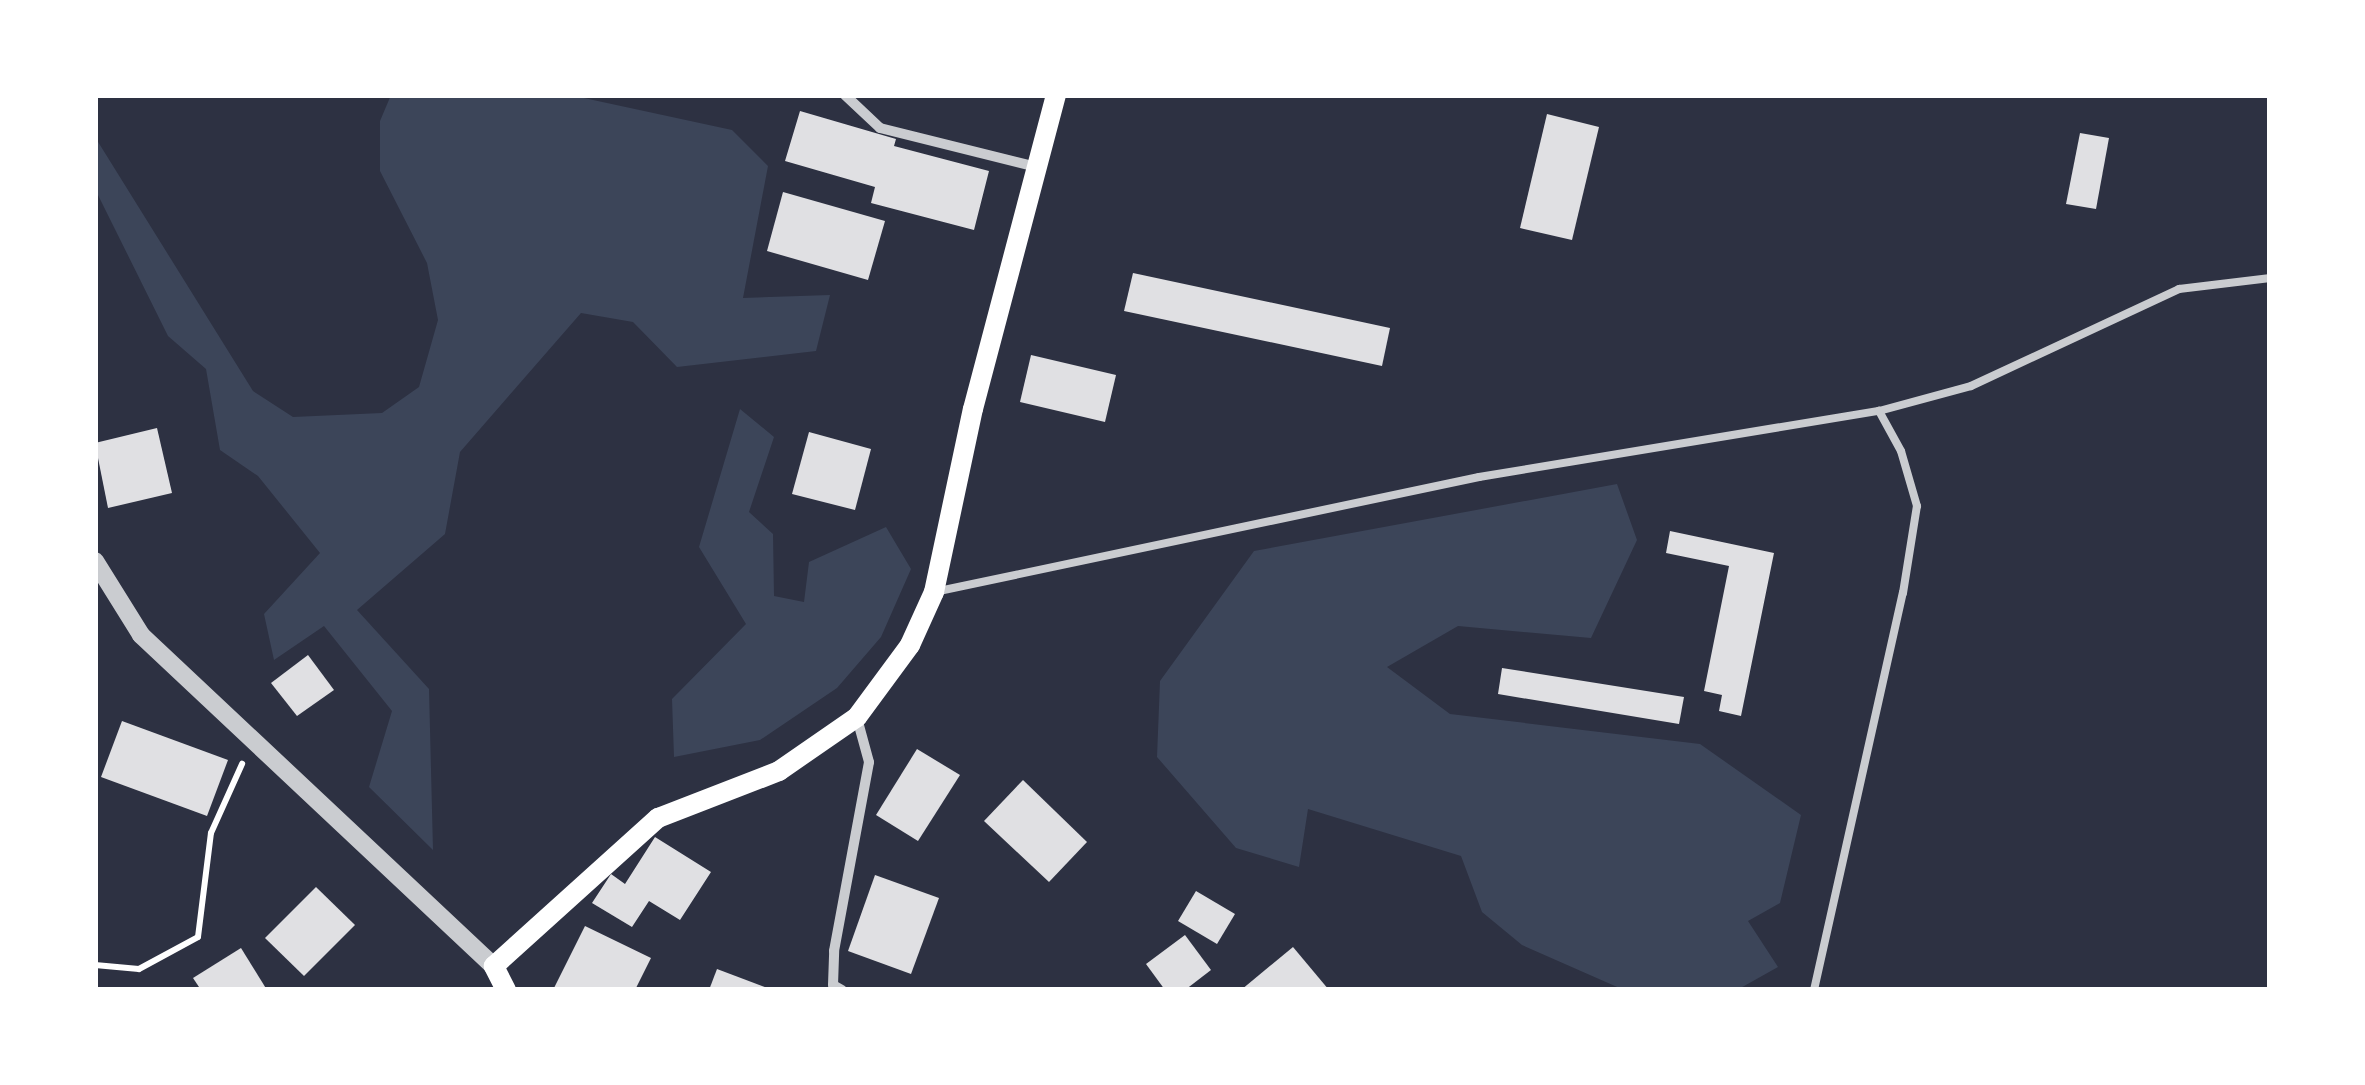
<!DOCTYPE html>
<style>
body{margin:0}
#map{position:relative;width:2365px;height:1085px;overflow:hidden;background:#2d3142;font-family:"Golos Text",sans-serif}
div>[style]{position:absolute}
.green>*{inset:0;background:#3c4559}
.building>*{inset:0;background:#e0e0e3}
.path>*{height:6px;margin:-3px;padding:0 3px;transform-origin:3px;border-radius:3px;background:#fff}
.service>*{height:8px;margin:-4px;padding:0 4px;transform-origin:4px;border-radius:4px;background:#caccd0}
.minor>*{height:10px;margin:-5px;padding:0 5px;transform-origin:5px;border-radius:5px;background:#caccd0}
.tertiary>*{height:18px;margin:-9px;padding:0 9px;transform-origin:9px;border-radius:9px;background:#caccd0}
.secondary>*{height:20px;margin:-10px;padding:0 10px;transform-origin:10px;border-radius:10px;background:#fff}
span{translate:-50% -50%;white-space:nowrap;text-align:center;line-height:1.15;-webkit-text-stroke:10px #fff;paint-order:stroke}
.frame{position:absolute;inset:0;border:98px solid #fff;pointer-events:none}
</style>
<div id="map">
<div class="green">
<div style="clip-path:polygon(391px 95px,570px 95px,732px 130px,768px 166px,743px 298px,830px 295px,816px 351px,677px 367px,633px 322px,581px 313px,460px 452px,445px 534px,357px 610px,429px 689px,433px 850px,369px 787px,392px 711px,324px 626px,274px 660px,264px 614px,320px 553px,258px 476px,220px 450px,206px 369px,168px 336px,95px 189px,95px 137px,253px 391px,293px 417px,382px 413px,419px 387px,438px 320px,427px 263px,380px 171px,380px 121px)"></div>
<div style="clip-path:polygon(740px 409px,774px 437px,749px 512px,773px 534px,774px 596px,804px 602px,809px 562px,886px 527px,911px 569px,881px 637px,837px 688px,760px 740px,674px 757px,672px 699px,746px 624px,699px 547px)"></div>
<div style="clip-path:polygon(1617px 484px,1637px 540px,1591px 638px,1458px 626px,1387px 667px,1450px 714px,1700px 744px,1801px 815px,1780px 903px,1748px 921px,1778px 967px,1737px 990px,1624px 990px,1522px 945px,1482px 912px,1461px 856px,1308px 809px,1299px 867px,1236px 848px,1157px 757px,1160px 681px,1254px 551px)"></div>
</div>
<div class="building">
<div style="clip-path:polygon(800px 111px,896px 139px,894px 146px,989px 171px,974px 230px,871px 203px,875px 187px,785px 161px)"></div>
<div style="clip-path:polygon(1547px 114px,1599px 127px,1572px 240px,1520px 228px)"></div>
<div style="clip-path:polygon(2080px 133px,2109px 138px,2096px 209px,2066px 204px)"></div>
<div style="clip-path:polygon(783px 192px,885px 221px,868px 280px,767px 251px)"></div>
<div style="clip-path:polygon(1133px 273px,1390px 328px,1382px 366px,1124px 311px)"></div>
<div style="clip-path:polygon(1031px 355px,1116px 375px,1105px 422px,1020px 402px)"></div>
<div style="clip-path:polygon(157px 428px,172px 493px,108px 508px,95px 443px)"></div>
<div style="clip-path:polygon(809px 432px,871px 449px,855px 510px,792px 494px)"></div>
<div style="clip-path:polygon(1670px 531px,1774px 553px,1741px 716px,1719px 711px,1722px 695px,1704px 691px,1729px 566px,1666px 553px)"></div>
<div style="clip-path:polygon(308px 655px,334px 690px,297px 716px,271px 683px)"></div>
<div style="clip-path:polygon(1502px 668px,1684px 697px,1679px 724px,1498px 694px)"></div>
<div style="clip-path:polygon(122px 721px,228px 760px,207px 816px,101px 777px)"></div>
<div style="clip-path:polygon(917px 749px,960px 775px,918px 841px,876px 815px)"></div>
<div style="clip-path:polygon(1023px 780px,1087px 842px,1049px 882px,984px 821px)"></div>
<div style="clip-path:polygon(655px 837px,711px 872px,680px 920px,649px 901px,632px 927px,592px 903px,611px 874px,625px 884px)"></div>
<div style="clip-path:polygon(875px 875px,939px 898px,911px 974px,848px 951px)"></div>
<div style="clip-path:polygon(316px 887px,355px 925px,304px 976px,265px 938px)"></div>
<div style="clip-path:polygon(1196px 891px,1235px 914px,1217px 944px,1178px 921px)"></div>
<div style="clip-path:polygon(585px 926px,651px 958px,635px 990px,553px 990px)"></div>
<div style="clip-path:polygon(1185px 935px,1211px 970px,1185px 990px,1165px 990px,1146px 964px)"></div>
<div style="clip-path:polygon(1293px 947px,1329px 990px,1241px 990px)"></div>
<div style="clip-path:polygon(241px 948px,267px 990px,201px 990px,193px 978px)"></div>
<div style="clip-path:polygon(717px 969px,773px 990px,709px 990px)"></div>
</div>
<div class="path">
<div style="left:95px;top:965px;width:44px;rotate:5.2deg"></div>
<div style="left:139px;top:969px;width:67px;rotate:-28.5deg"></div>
<div style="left:198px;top:937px;width:105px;rotate:-82.9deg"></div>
<div style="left:211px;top:833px;width:76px;rotate:-65.8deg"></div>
</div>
<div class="service">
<div style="left:939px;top:591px;width:552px;rotate:-11.92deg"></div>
<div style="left:1479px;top:477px;width:405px;rotate:-9.4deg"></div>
<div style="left:1879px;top:411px;width:95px;rotate:-15.2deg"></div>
<div style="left:1971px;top:386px;width:230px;rotate:-25deg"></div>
<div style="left:2179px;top:289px;width:92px;rotate:-6.9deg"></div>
<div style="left:1814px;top:990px;width:407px;rotate:-77.4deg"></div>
<div style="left:1903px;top:593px;width:88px;rotate:-80.9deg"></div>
<div style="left:1917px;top:506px;width:57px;rotate:-106.2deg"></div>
<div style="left:1901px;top:451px;width:46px;rotate:-118.8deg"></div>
</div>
<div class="minor">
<div style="left:845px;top:95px;width:48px;rotate:43.3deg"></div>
<div style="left:880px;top:128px;width:161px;rotate:14deg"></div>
<div style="left:842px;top:990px;width:10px;rotate:-151deg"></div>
<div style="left:833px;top:985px;width:34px;rotate:-88deg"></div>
<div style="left:834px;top:951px;width:192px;rotate:-79.5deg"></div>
<div style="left:869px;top:762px;width:46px;rotate:-105.3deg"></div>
</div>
<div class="tertiary">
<div style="left:95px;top:561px;width:87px;rotate:58.1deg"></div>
<div style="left:141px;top:635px;width:484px;rotate:43.2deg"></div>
</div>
<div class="secondary">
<div style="left:506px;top:990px;width:27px;rotate:-117deg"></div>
<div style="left:494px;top:966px;width:221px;rotate:-42.1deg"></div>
<div style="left:658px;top:818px;width:130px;rotate:-21.2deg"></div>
<div style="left:779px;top:771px;width:95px;rotate:-34.7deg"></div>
<div style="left:857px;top:717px;width:89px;rotate:-53.6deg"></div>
<div style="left:910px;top:645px;width:58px;rotate:-65.6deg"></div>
<div style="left:934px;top:592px;width:187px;rotate:-78deg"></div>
<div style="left:973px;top:409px;width:325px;rotate:-75.2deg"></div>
</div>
<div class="frame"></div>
</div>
